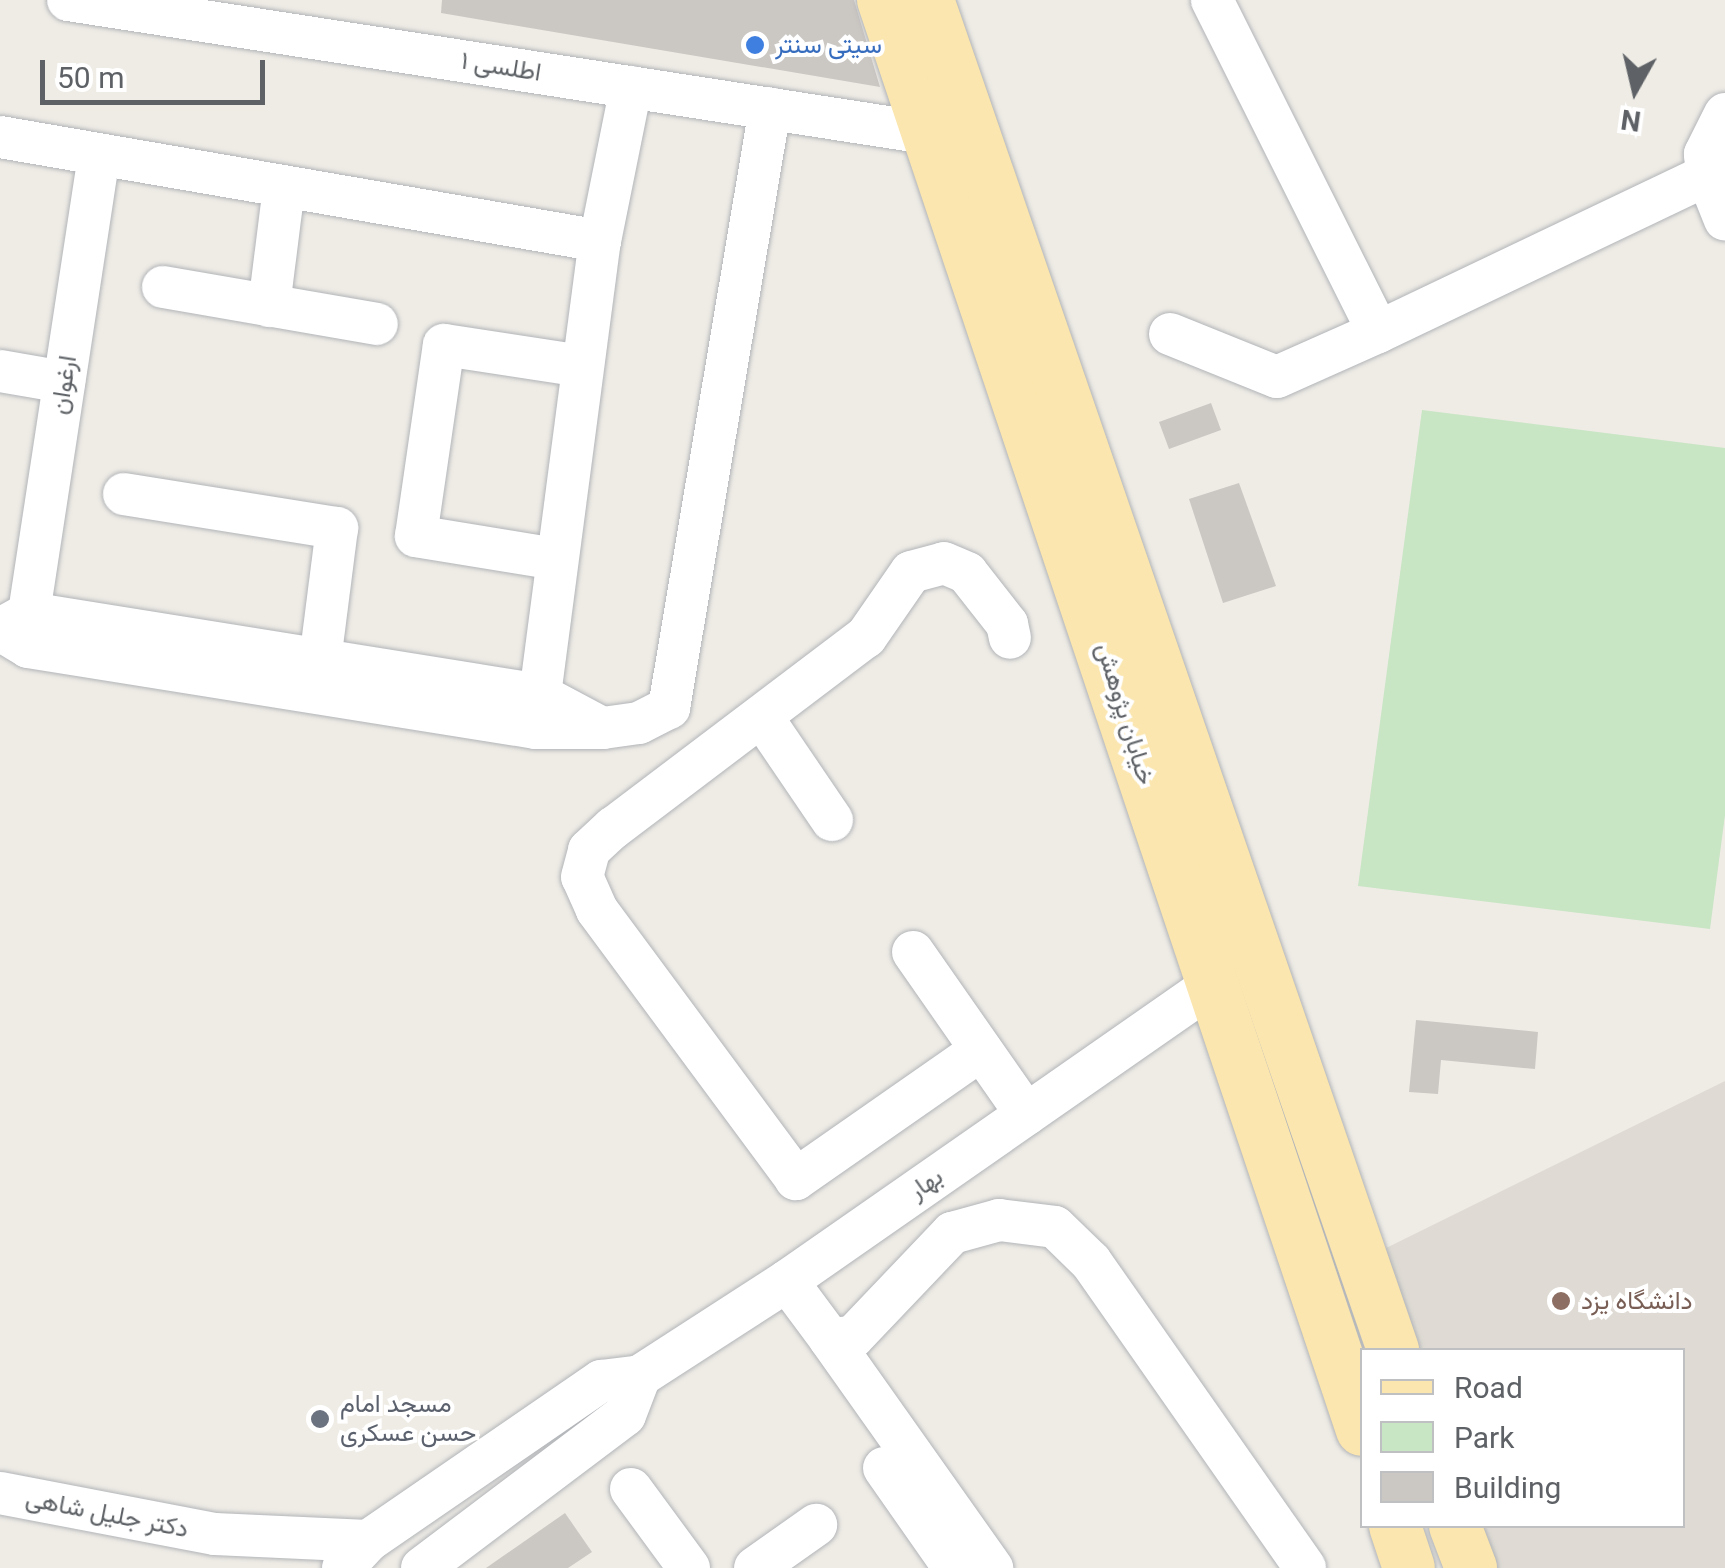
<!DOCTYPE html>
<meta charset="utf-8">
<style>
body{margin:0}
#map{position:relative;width:1725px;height:1568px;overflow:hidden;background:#efece6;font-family:Roboto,Vazirmatn,sans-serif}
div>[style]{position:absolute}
.education>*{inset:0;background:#dfdbd4}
.green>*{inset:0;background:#c8e5c4}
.building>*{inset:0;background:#cbc7c3}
.roads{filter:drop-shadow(0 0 2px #b1b4b8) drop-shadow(0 0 2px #b1b4b8)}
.minor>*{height:42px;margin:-21px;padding:0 21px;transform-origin:21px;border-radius:21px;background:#fff}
.major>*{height:52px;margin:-26px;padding:0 26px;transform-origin:26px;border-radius:26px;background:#fbe6af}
.dots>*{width:28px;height:28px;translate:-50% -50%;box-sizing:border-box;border:5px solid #fff;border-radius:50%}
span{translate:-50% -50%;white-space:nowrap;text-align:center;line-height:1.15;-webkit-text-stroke:8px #fff;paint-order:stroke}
.shop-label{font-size:25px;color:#366cbe}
.left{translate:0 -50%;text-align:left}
.street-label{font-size:25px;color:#5e6266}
.education-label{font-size:25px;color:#785e54}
.worship-label{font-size:25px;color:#5b616d}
.legend{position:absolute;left:1360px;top:1348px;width:325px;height:180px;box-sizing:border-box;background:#fff;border:2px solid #bfc0c2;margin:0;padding:12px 18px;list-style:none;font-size:30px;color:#5e6266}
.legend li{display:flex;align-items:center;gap:20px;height:50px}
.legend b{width:50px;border:2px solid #bfc0c2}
.north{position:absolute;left:1585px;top:40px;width:100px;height:100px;-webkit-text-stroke:8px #fff;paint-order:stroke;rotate:188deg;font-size:28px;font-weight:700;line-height:40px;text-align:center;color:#5e6266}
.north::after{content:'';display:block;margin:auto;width:35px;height:45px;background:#5e6266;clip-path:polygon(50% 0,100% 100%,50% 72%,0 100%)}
.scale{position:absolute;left:40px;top:60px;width:225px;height:45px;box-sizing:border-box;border:5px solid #5e6266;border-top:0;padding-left:12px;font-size:30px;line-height:35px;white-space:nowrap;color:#5e6266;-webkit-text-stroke:8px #fff;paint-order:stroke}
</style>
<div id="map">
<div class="education">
<div style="clip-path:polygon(1725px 1081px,1725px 1568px,1485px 1568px,1471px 1526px,1682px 1526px,1682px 1350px,1413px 1350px,1380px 1251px)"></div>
</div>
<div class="green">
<div style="clip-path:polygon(1422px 410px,1725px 448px,1725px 815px,1710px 929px,1358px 886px)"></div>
</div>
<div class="building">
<div style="clip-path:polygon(442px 0,854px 0,880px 87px,441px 13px)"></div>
<div style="clip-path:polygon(1211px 403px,1221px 430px,1169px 449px,1159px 422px)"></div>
<div style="clip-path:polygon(1239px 483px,1276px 586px,1223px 603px,1189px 499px)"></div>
<div style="clip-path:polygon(1416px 1020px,1538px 1032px,1535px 1069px,1441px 1060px,1438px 1094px,1409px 1092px)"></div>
<div style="clip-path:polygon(565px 1513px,592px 1552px,568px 1568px,486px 1568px)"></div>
</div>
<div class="roads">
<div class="minor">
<div style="left:68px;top:0;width:875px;rotate:8.81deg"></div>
<div style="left:1212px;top:0;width:371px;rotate:63.4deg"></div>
<div style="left:1378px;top:332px;width:365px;rotate:-25.5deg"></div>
<div style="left:1707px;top:175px;width:48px;rotate:68.2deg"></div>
<div style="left:1725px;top:114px;width:45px;rotate:116.6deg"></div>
<div style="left:1705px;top:154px;width:21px;rotate:85deg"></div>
<div style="left:1707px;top:175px;width:24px;rotate:42deg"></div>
<div style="left:0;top:137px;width:609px;rotate:9.83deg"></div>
<div style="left:163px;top:287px;width:217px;rotate:9.8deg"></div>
<div style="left:269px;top:306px;width:119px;rotate:-82.8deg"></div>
<div style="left:1170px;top:334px;width:115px;rotate:21.9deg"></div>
<div style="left:1277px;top:377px;width:111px;rotate:-24deg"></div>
<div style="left:0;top:371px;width:65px;rotate:9.8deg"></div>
<div style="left:124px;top:494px;width:216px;rotate:9.1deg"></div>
<div style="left:337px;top:528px;width:133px;rotate:97.3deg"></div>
<div style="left:556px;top:559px;width:142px;rotate:-170.7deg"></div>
<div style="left:416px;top:536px;width:193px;rotate:-81.7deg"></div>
<div style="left:444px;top:345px;width:140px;rotate:8.7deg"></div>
<div style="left:29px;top:613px;width:461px;rotate:-81.3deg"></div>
<div style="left:0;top:629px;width:33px;rotate:-29deg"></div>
<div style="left:29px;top:613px;width:518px;rotate:9.12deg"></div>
<div style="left:540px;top:695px;width:66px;rotate:28.1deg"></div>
<div style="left:0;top:630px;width:33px;rotate:31deg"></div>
<div style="left:28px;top:647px;width:514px;rotate:9.06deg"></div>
<div style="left:536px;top:728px;width:67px"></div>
<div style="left:603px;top:728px;width:36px;rotate:-8deg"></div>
<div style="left:639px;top:723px;width:34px;rotate:-27deg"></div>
<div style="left:669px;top:708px;width:608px;rotate:-80.44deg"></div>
<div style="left:540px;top:695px;width:458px;rotate:-82.5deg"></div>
<div style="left:600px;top:241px;width:157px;rotate:-78.6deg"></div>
<div style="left:764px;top:720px;width:121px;rotate:55.8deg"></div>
<div style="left:913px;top:952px;width:198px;rotate:55.1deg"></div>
<div style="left:981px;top:1050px;width:226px;rotate:145.1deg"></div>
<div style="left:796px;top:1179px;width:335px;rotate:-126.5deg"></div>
<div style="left:597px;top:910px;width:36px;rotate:-114deg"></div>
<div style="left:582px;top:877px;width:28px;rotate:-75deg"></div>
<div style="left:589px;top:850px;width:33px;rotate:-43deg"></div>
<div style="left:613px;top:828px;width:317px;rotate:-37.1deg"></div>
<div style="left:866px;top:637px;width:79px;rotate:-55.3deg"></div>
<div style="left:911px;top:572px;width:34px;rotate:-15deg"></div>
<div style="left:944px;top:563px;width:25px;rotate:23deg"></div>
<div style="left:967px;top:573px;width:65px;rotate:51.9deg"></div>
<div style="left:1007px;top:624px;width:14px;rotate:78deg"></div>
<div style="left:787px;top:1281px;width:72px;rotate:53.4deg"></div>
<div style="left:830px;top:1339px;width:23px;rotate:-5deg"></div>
<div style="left:853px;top:1337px;width:144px;rotate:-46.4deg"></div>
<div style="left:952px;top:1233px;width:49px;rotate:-15.5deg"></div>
<div style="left:999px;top:1220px;width:56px;rotate:7.1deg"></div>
<div style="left:1055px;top:1227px;width:50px;rotate:44.2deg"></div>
<div style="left:1091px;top:1262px;width:373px;rotate:55deg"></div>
<div style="left:830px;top:1339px;width:281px;rotate:54.7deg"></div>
<div style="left:884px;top:1468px;width:122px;rotate:55deg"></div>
<div style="left:631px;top:1489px;width:98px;rotate:53.7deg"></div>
<div style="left:0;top:1493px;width:219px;rotate:10.8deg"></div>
<div style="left:215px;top:1534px;width:153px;rotate:2.6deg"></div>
<div style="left:343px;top:1568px;width:37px;rotate:-47deg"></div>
<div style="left:368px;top:1541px;width:283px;rotate:-34.5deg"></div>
<div style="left:601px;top:1381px;width:39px;rotate:-7deg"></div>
<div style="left:640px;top:1376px;width:175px;rotate:-32.9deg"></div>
<div style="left:787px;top:1281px;width:514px;rotate:-34.86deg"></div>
<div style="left:422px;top:1568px;width:254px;rotate:-37deg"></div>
<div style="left:625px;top:1415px;width:42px;rotate:-69deg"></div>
<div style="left:755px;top:1568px;width:75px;rotate:-35.2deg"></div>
</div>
<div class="major">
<div style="left:883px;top:0;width:1508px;rotate:71.48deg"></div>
<div style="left:928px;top:0;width:1428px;rotate:70.99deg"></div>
<div style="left:1395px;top:1526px;width:44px;rotate:71.6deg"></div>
<div style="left:1455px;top:1526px;width:45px;rotate:69.1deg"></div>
</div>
</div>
<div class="dots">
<div style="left:755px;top:45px;background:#3f7fe0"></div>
<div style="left:1561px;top:1301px;background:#8d6e63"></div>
<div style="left:320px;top:1419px;background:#6b7280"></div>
</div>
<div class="shop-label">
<span class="left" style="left:775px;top:45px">سیتی سنتر</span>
</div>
<div class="street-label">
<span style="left:501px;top:67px;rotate:9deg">اطلسی ۱</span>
<span style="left:64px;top:385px;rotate:-81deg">ارغوان</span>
<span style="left:1125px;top:714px;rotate:73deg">خیابان پژوهش</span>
<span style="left:926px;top:1184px;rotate:-35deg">بهار</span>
<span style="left:107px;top:1514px;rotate:11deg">دکتر جلیل شاهی</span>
</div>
<div class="education-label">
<span class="left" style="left:1581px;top:1301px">دانشگاه یزد</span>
</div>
<div class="worship-label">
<span class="left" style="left:340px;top:1419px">مسجد امام<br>حسن عسکری</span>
</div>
<ul class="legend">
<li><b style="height:12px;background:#fbe6af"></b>Road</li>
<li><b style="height:28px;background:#c8e5c4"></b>Park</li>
<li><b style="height:28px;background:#cbc7c3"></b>Building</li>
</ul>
<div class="north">N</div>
<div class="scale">50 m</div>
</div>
